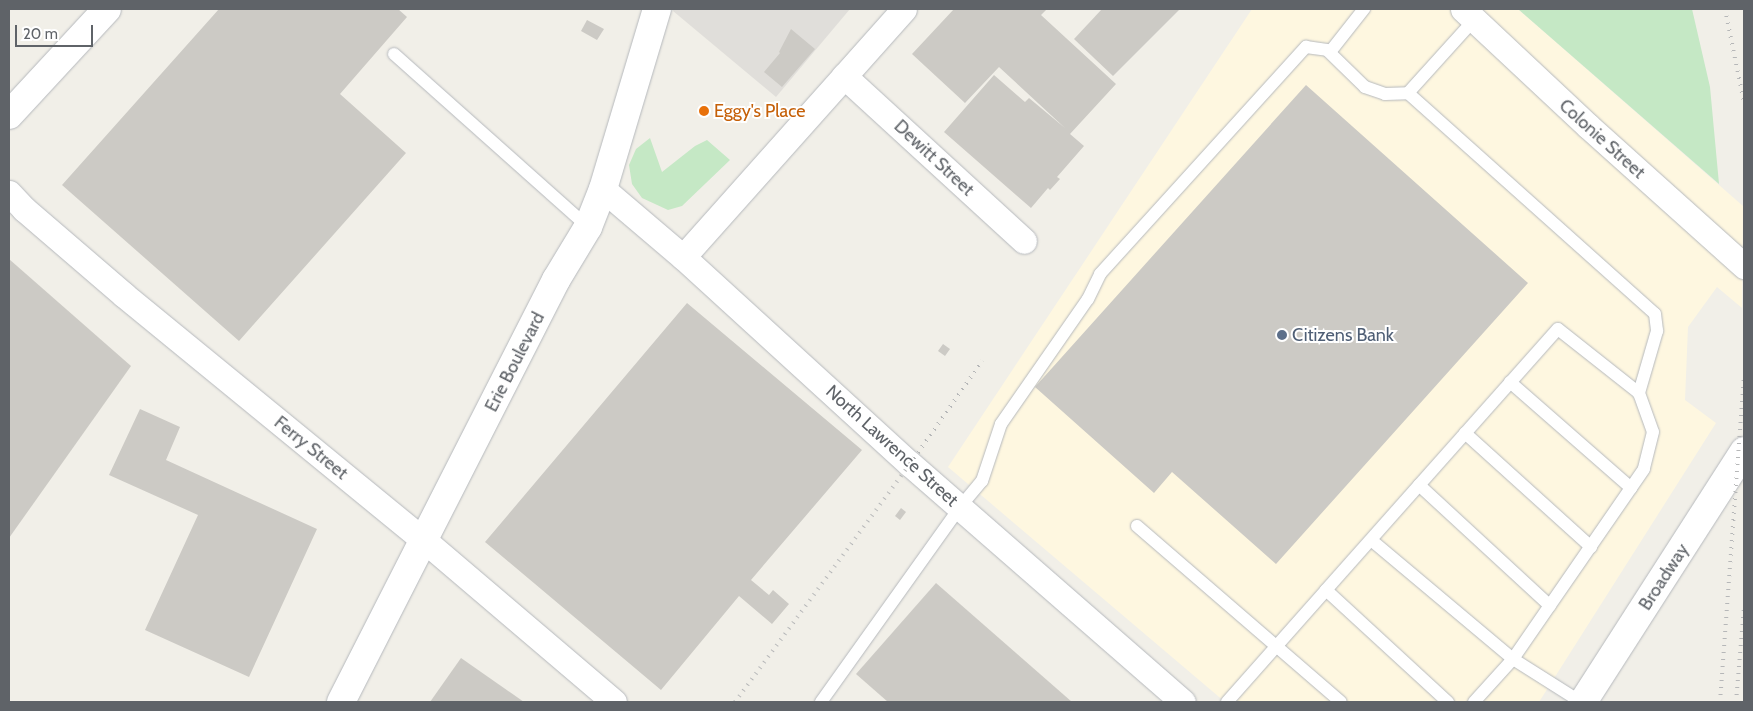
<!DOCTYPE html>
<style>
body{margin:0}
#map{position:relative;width:1753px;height:711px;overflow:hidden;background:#f1efe8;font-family:Cabin,sans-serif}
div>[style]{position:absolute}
.commercial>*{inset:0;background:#fef7e0}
.industrial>*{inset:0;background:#e0deda}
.green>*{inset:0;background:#c5e8c5}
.building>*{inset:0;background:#cccac5}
.roads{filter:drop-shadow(0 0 1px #b5b8bc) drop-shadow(0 0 1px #b5b8bc)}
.service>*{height:12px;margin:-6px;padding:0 6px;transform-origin:6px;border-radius:6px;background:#fff}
.minor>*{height:25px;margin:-12.5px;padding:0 12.5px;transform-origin:12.5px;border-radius:12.5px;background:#fff}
.tertiary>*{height:28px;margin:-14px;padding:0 14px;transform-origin:14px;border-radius:14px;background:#fff}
.rail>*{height:4px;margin-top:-2px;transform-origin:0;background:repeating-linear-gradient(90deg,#b6b7b8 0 1px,transparent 0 7px)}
.dots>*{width:14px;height:14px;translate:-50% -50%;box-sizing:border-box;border:2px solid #fff;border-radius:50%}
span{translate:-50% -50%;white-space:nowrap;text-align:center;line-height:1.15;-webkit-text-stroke:4px #fff;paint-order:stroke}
.food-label{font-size:18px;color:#c56008}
.left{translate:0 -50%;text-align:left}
.street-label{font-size:18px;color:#5f6368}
.service-label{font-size:18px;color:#4e5e75}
.frame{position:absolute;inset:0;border:10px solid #5f6368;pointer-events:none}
.scale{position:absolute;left:15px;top:25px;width:78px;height:22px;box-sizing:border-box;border:2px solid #5f6368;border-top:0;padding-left:6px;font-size:15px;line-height:18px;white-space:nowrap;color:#5f6368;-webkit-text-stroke:4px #fff;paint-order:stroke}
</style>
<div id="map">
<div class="commercial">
<div style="clip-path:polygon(1252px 9px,1518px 9px,1743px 206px,1742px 308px,1717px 287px,1688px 327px,1685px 400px,1716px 423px,1539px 702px,1225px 702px,948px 467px)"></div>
</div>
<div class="industrial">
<div style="clip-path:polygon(674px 9px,850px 9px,776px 97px,673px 11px)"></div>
</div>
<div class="green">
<div style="clip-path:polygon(1518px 9px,1692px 9px,1710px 87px,1719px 184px)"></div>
<div style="clip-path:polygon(650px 138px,662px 172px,695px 146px,707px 140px,730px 160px,682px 206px,668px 210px,642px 198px,632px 184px,629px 165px,636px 149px)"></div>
</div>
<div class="building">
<div style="clip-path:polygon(219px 9px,398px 9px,407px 17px,340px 94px,406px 153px,239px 341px,62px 185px)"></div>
<div style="clip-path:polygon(954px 9px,1047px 9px,1041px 15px,1116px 84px,1070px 134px,1084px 146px,1057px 177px,1060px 179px,1050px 190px,1048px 188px,1031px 208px,944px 132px,994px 75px,1025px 102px,1029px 98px,1065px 128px,999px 67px,965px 103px,912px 54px)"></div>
<div style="clip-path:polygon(1102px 9px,1180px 9px,1113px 76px,1074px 39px)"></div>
<div style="clip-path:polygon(587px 20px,604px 29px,597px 40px,581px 31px)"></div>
<div style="clip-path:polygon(791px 29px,815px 49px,782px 87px,764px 72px,780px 53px,779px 52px)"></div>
<div style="clip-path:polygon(1306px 85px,1528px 283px,1276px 564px,1172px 472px,1154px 493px,1035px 387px)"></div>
<div style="clip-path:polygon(9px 259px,131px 366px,9px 538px)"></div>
<div style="clip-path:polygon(687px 303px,862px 450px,751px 580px,769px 595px,773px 590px,789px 604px,772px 624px,739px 596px,661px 690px,485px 542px)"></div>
<div style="clip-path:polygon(943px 344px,950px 349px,945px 356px,938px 351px)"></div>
<div style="clip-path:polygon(140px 409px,180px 427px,166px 460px,317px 529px,249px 677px,145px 630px,198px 515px,109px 475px)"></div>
<div style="clip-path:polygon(901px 508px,906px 512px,900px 520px,895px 516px)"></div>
<div style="clip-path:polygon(936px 583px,1072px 702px,888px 702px,856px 674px)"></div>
<div style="clip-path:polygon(461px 658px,524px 702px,430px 702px)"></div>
</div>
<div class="roads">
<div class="service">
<div style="left:1330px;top:52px;width:55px;rotate:-51.7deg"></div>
<div style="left:394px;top:54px;width:260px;rotate:41.7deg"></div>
<div style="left:1408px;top:93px;width:98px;rotate:-47.9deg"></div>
<div style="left:1510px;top:382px;width:161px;rotate:41.2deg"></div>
<div style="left:1465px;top:433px;width:170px;rotate:42.1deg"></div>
<div style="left:1419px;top:485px;width:178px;rotate:42.7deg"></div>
<div style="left:1137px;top:526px;width:269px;rotate:40.8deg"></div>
<div style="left:1326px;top:590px;width:166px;rotate:42.6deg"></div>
<div style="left:821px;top:702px;width:239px;rotate:-54.5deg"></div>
<div style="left:960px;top:507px;width:34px;rotate:-50deg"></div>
<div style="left:982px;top:481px;width:60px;rotate:-71.6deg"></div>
<div style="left:1001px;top:424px;width:152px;rotate:-55.2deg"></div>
<div style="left:1088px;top:299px;width:28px;rotate:-64deg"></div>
<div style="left:1100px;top:274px;width:307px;rotate:-47.8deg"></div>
<div style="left:1306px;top:47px;width:21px;rotate:8deg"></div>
<div style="left:1327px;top:50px;width:53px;rotate:44.2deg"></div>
<div style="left:1365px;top:87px;width:21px;rotate:19deg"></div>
<div style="left:1385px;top:94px;width:23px;rotate:-2deg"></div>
<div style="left:1408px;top:93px;width:331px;rotate:41.8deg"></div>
<div style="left:1655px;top:314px;width:17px;rotate:83deg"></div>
<div style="left:1657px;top:331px;width:65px;rotate:106.2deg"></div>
<div style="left:1227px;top:702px;width:149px;rotate:-48.5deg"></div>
<div style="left:1326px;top:590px;width:349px;rotate:-48.4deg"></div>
<div style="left:1558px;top:329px;width:103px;rotate:38.3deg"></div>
<div style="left:1639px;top:393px;width:41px;rotate:70.3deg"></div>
<div style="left:1653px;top:432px;width:38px;rotate:104deg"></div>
<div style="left:1644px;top:469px;width:231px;rotate:124.6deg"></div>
<div style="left:1513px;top:659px;width:185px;rotate:-140deg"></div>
<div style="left:1474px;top:702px;width:58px;rotate:-47.8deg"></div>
<div style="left:1513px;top:659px;width:80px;rotate:32.3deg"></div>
</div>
<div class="minor">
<div style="left:1463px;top:9px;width:171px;rotate:43.1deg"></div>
<div style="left:1588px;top:126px;width:210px;rotate:41.9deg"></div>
<div style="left:844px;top:76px;width:244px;rotate:42.5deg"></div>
<div style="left:603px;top:189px;width:105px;rotate:40.4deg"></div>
<div style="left:683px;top:257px;width:307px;rotate:42.4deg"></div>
<div style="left:910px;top:464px;width:362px;rotate:41.1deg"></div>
<div style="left:9px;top:193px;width:22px;rotate:47deg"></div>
<div style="left:24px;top:209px;width:132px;rotate:40.7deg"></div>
<div style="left:124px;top:295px;width:389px;rotate:39.3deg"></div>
<div style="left:425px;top:541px;width:248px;rotate:40.4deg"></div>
<div style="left:683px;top:257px;width:332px;rotate:-48.3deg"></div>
</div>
<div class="tertiary">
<div style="left:9px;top:115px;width:144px;rotate:-47.2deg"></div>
<div style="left:341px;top:702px;width:474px;rotate:-63deg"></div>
<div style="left:556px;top:280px;width:62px;rotate:-58.9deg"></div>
<div style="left:588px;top:227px;width:41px;rotate:-68.5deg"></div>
<div style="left:603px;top:189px;width:188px;rotate:-73.3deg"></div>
<div style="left:1583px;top:702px;width:298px;rotate:-57.3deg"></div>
</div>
</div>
<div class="rail">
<div style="left:1725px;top:9px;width:95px;rotate:78.5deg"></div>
<div style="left:735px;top:702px;width:295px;rotate:-53.7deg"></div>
<div style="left:910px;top:464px;width:126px;rotate:-55deg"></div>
<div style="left:1720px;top:702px;width:327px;rotate:-85.8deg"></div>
<div style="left:1736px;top:702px;width:96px;rotate:-85.2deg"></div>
</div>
<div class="dots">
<div style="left:704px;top:111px;background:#e8710a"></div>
<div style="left:1282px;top:335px;background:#5c6f8a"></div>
</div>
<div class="food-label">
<span class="left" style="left:714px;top:111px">Eggy's Place</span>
</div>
<div class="street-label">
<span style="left:1602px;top:139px;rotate:42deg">Colonie Street</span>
<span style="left:934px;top:158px;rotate:43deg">Dewitt Street</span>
<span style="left:515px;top:362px;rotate:-63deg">Erie Boulevard</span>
<span style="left:892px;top:446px;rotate:42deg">North Lawrence Street</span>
<span style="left:311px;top:448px;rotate:39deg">Ferry Street</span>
<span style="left:1664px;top:577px;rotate:-57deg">Broadway</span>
</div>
<div class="service-label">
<span class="left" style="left:1292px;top:335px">Citizens Bank</span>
</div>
<div class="frame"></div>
<div class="scale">20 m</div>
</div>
